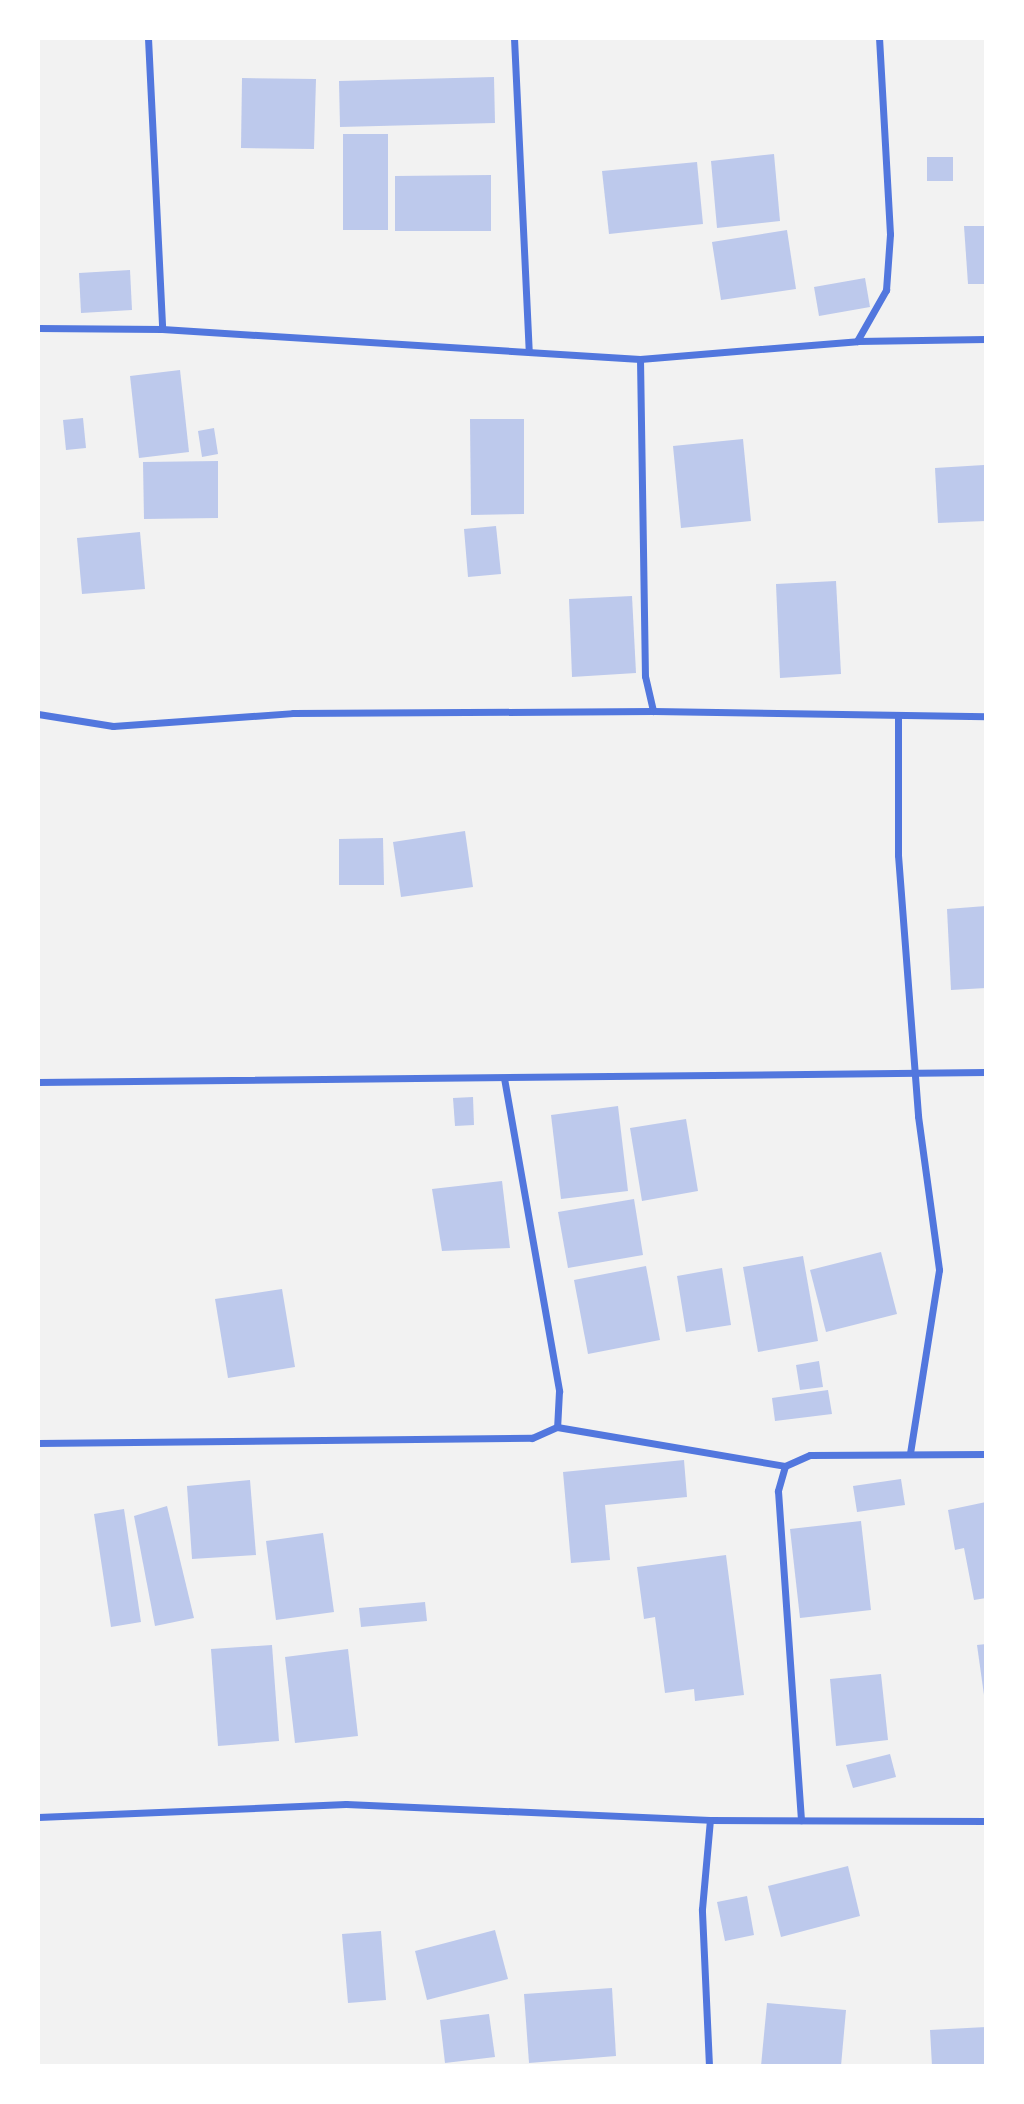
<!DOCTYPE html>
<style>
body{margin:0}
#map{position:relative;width:1024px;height:2104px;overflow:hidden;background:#f2f2f2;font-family:"Source Sans 3",sans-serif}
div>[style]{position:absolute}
.building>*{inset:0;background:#bdc9ec}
.minor>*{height:7px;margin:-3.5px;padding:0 3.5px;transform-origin:3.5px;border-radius:3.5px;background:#5277de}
span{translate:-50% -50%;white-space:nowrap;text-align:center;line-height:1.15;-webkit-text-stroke:5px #fff;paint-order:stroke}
.frame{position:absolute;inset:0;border:40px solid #fff;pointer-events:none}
</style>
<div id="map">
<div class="building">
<div style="clip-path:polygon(494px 77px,495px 123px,340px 127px,339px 81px)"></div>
<div style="clip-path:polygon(242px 78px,316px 79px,314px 149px,241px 148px)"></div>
<div style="clip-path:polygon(343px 134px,388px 134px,388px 230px,343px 230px)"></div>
<div style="clip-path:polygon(774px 154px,780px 221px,717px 228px,711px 161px)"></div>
<div style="clip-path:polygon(927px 157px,953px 157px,953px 181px,927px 181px)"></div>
<div style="clip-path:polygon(697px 162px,703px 224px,609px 234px,602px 171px)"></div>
<div style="clip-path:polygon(491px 175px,491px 231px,395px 231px,395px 176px)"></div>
<div style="clip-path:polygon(964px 226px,986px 226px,986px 284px,968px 284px)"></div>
<div style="clip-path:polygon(787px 230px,796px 289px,721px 300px,712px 242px)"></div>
<div style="clip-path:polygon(130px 270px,132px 310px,81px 313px,79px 273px)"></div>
<div style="clip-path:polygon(865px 278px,870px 307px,819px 316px,814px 287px)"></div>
<div style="clip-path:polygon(180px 370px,189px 452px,139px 458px,130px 376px)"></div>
<div style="clip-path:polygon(83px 418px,86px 448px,66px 450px,63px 420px)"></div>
<div style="clip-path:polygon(470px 419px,524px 419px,524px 514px,471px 515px)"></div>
<div style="clip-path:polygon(214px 428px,218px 454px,202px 457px,198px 431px)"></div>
<div style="clip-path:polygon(743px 439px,751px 521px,681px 528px,673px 446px)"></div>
<div style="clip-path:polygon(218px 461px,218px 518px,144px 519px,143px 462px)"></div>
<div style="clip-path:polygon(984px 465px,986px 521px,938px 523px,935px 468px)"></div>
<div style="clip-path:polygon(496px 526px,501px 574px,468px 577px,464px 529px)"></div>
<div style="clip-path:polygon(140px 532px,145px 589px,82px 594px,77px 538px)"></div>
<div style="clip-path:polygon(836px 581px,841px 674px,780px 678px,776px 584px)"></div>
<div style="clip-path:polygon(632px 596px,636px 673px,572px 677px,569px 599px)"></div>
<div style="clip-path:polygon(465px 831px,473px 887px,401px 897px,393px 842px)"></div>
<div style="clip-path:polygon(383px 838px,384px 885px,339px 885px,339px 839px)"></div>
<div style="clip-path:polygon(986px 906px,986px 988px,951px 990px,947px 909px)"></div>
<div style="clip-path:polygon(473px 1097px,474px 1125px,455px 1126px,453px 1098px)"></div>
<div style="clip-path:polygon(618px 1106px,628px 1191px,561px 1199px,551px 1115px)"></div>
<div style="clip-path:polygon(686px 1119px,698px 1191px,642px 1201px,630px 1128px)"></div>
<div style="clip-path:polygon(502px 1181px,510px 1248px,442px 1251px,432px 1189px)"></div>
<div style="clip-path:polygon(634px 1199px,643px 1255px,568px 1268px,558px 1212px)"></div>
<div style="clip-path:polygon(881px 1252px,897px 1314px,826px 1332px,810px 1270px)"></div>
<div style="clip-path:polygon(803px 1256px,818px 1341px,758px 1352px,743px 1267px)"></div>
<div style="clip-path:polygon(646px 1266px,660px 1340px,588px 1354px,574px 1280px)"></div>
<div style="clip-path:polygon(722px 1268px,731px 1325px,686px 1332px,677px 1276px)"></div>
<div style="clip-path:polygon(282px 1289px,295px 1367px,228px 1378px,215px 1299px)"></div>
<div style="clip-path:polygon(819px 1361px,823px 1387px,800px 1390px,796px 1365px)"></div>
<div style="clip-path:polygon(828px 1390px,832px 1414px,775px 1421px,772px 1398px)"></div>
<div style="clip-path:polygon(684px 1460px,687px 1497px,605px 1505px,610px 1560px,571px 1563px,563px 1472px)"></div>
<div style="clip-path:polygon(901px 1479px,905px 1505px,857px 1512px,853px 1486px)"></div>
<div style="clip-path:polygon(250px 1480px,256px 1555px,192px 1559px,187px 1486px)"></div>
<div style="clip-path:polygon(986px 1502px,986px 1598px,974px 1600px,964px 1548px,955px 1550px,948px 1510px)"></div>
<div style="clip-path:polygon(167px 1506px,194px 1618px,155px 1626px,134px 1516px)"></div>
<div style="clip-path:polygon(124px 1509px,141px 1622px,111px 1627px,94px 1514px)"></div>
<div style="clip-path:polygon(861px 1521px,871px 1610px,800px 1618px,790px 1529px)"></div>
<div style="clip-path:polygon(323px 1533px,334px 1612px,276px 1620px,266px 1541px)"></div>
<div style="clip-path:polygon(726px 1555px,744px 1695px,695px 1701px,694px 1689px,665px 1693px,655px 1617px,644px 1619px,637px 1567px)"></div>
<div style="clip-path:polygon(425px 1602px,427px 1621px,361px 1627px,359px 1608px)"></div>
<div style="clip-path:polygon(986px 1644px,986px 1695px,984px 1695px,977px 1645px)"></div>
<div style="clip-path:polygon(272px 1645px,279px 1741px,218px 1746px,211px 1649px)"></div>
<div style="clip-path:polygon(348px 1649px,358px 1736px,295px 1743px,285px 1657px)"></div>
<div style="clip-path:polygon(881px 1674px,888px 1740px,836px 1746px,830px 1679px)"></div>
<div style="clip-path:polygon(890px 1754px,896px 1777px,853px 1788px,846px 1765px)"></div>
<div style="clip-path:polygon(848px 1866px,860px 1916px,781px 1937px,768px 1886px)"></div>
<div style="clip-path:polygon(747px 1896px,754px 1935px,725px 1941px,717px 1902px)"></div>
<div style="clip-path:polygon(495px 1930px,508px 1979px,427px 2000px,415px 1951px)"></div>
<div style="clip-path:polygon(381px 1931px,386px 2000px,348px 2003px,342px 1934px)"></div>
<div style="clip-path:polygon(612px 1988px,616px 2056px,529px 2063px,524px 1994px)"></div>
<div style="clip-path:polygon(767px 2003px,846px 2010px,841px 2066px,761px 2066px)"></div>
<div style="clip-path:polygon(489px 2014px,495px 2057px,445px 2063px,440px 2020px)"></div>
<div style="clip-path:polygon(986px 2027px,986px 2066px,932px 2066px,930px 2030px)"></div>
</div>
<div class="minor">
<div style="left:148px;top:38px;width:291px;rotate:87.2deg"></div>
<div style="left:514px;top:38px;width:313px;rotate:87.3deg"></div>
<div style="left:38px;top:328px;width:124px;rotate:0.5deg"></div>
<div style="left:162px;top:329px;width:479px;rotate:3.6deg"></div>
<div style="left:640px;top:359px;width:218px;rotate:-4.7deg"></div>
<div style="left:857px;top:341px;width:129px;rotate:-0.9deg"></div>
<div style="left:857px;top:341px;width:59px;rotate:-60.4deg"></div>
<div style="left:886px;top:290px;width:56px;rotate:-85.9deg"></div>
<div style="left:890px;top:234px;width:196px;rotate:-93.2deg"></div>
<div style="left:640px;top:359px;width:317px;rotate:89.1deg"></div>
<div style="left:645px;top:676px;width:36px;rotate:77deg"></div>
<div style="left:38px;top:714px;width:76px;rotate:9.1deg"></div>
<div style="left:113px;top:726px;width:180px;rotate:-4.1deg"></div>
<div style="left:293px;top:713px;width:360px;rotate:-0.3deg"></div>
<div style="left:653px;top:711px;width:333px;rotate:0.9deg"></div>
<div style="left:898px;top:715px;width:140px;rotate:90deg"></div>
<div style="left:898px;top:855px;width:262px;rotate:85.6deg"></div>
<div style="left:918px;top:1116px;width:155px;rotate:82.2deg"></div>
<div style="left:939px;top:1270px;width:186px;rotate:99deg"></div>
<div style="left:504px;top:1078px;width:318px;rotate:80deg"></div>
<div style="left:559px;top:1391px;width:36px;rotate:93deg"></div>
<div style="left:38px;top:1082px;width:948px;rotate:-0.6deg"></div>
<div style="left:38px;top:1443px;width:494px;rotate:-0.6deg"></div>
<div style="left:532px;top:1438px;width:27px;rotate:-24deg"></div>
<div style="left:557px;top:1427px;width:231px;rotate:9.7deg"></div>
<div style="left:785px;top:1466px;width:27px;rotate:-24deg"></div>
<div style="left:810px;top:1455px;width:176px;rotate:-0.3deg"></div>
<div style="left:785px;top:1466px;width:26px;rotate:106deg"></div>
<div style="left:778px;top:1491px;width:330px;rotate:86deg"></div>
<div style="left:38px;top:1817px;width:308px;rotate:-2.4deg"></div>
<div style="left:346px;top:1804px;width:364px;rotate:2.5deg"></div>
<div style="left:710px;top:1820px;width:276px;rotate:0.2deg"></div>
<div style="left:709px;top:2066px;width:157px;rotate:-92.6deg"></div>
<div style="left:702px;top:1909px;width:89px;rotate:-84.9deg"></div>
</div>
<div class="frame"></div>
</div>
